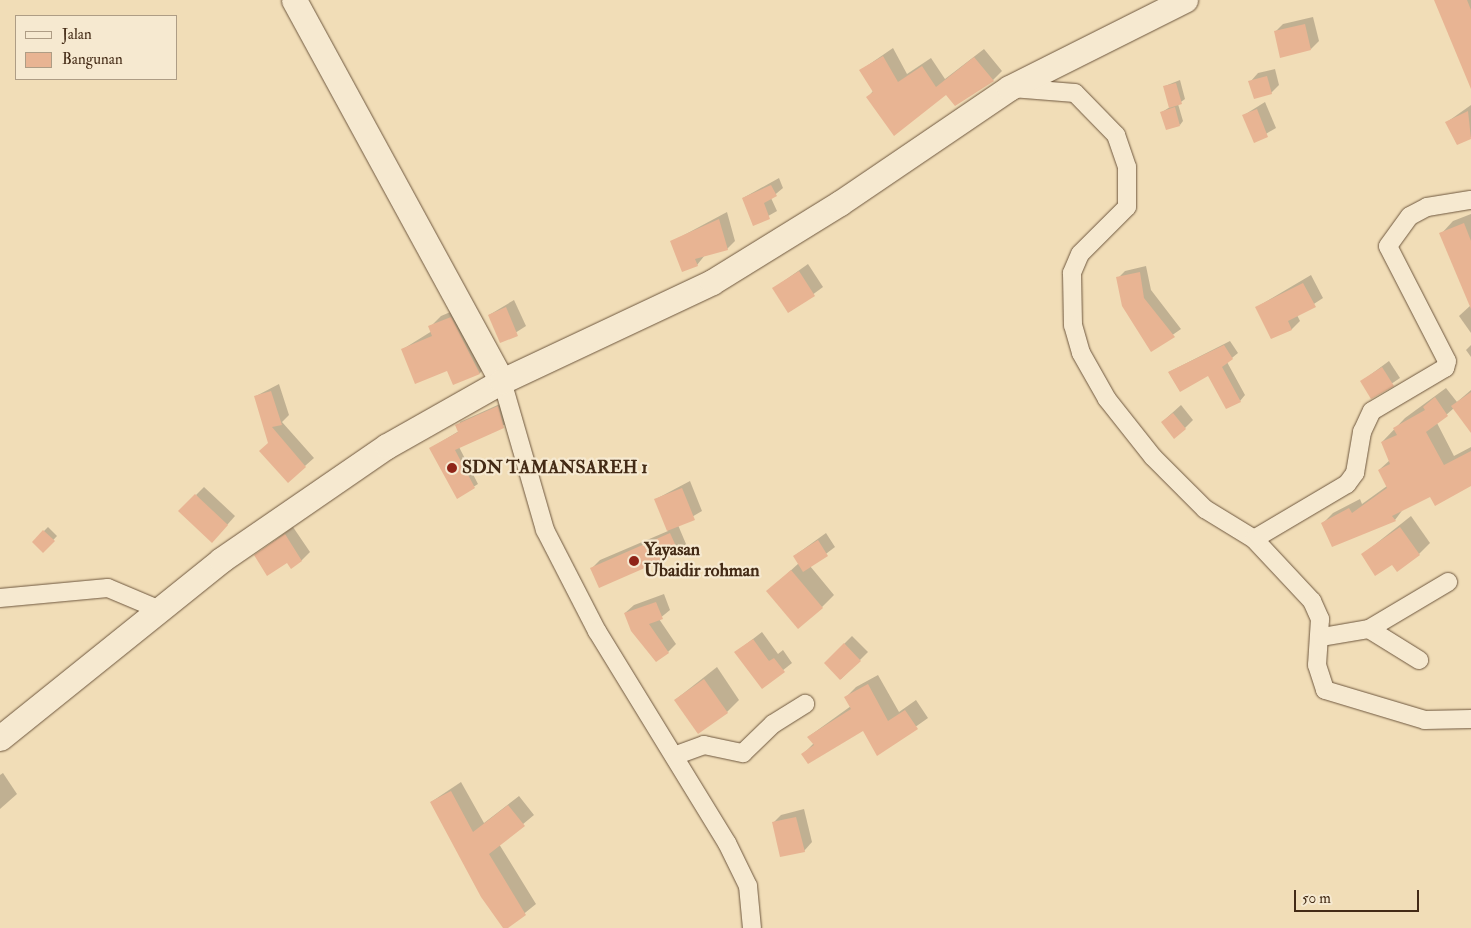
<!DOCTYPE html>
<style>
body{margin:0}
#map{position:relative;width:1471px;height:928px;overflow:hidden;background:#f1ddb7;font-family:"IM FELL Double Pica",serif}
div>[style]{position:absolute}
.shadow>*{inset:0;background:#0003}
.building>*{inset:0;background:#e8b493}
.roads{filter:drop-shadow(0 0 1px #6e573e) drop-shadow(0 0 1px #6e573e)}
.street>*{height:18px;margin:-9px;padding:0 9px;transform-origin:9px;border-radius:9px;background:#f6e9d0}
.secondary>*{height:25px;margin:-12.5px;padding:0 12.5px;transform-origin:12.5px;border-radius:12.5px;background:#f6e9d0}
.dots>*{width:14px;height:14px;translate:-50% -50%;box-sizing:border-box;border:2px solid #f6e9d0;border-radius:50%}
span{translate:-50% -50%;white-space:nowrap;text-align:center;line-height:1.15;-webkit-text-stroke:4.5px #f6e9d0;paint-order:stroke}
.poi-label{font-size:18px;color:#432a15;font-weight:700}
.left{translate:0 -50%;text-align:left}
.legend{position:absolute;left:15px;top:15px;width:162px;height:65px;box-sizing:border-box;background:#f6e9d0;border:1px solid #ae9d85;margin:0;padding:6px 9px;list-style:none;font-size:15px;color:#432a15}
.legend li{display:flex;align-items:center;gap:10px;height:25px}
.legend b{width:25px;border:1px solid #ae9d85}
.scale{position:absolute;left:1294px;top:890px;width:125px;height:22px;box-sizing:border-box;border:2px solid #432a15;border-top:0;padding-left:6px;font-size:15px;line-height:18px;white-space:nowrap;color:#432a15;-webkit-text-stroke:4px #f6e9d0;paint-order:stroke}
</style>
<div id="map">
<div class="shadow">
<div style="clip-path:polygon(1435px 0,1471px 0,1471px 80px)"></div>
<div style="clip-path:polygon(1313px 17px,1319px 41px,1311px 49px,1275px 32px,1283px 24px)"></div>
<div style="clip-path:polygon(893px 48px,907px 74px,931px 58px,945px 79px,984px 49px,1002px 71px,993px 80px,947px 93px,868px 97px,873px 91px,861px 70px)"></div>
<div style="clip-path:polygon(1275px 69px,1279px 85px,1271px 93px,1250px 82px,1258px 73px)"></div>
<div style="clip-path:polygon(1180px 80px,1185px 99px,1178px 104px,1183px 121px,1180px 125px,1162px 112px,1170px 107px,1165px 86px)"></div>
<div style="clip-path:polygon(1265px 102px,1276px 128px,1254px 141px,1244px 115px)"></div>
<div style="clip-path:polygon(1471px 105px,1471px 137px,1457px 144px,1447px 122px)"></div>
<div style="clip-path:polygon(779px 178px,783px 188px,771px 198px,777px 211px,754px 224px,743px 198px)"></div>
<div style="clip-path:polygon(727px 212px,735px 241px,727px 249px,705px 255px,697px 265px,671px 242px)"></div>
<div style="clip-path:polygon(1471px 214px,1471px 297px,1441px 234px,1453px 221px)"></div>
<div style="clip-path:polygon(808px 264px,823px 287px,789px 312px,774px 288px)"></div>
<div style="clip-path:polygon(1146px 266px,1151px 290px,1181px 329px,1151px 350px,1118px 278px,1125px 271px)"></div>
<div style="clip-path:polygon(1311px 275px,1323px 298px,1297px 315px,1300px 321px,1292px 329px,1271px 338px,1257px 307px)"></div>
<div style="clip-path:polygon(514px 300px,526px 326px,501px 342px,489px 315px)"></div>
<div style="clip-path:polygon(1471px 305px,1471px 333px,1459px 316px)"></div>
<div style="clip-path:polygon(462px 307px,491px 362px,480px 373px,454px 383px,448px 370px,403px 349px,432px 331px,430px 327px,441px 316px)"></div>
<div style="clip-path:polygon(1230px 341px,1238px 353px,1227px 362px,1245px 395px,1240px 401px,1208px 374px,1169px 372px)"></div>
<div style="clip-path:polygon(1471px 345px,1471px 357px,1466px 350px)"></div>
<div style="clip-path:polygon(1389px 361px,1400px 378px,1372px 397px,1362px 381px)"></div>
<div style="clip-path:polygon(279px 384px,289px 415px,282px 422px,314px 458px,288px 481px,269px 442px,256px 396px)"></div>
<div style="clip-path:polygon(1446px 388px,1457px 402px,1471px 390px,1471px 431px,1454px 408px,1437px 423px,1454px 456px,1471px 447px,1471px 484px,1431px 495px,1404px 508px,1395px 520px,1323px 523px,1333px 513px,1360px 499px,1362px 504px,1387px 486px,1379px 470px,1390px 460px,1382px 442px,1405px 418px)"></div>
<div style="clip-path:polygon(502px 403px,508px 423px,459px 447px,478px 484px,457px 497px,431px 448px,459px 431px,460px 422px)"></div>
<div style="clip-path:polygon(1181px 405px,1193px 420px,1185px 428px,1162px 422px)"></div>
<div style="clip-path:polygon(690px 481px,702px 511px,678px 525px,686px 544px,678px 552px,592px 568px,600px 560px,668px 531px,656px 499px)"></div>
<div style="clip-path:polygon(204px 487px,235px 516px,220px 533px,196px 495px)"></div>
<div style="clip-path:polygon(1411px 516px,1430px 543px,1419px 554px,1392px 563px,1363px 554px)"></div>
<div style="clip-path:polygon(48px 527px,57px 536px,43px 551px,33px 542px)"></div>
<div style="clip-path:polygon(293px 527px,310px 552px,302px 560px,291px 567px,287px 561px,255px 555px)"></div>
<div style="clip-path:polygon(826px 533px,835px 547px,810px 566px,834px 595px,822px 607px,768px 591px,799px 563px,794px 556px)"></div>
<div style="clip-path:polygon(664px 594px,670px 610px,659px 619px,676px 644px,668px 652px,625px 613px,634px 605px)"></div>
<div style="clip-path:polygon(762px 632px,778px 654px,783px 650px,792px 663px,762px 687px,736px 652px)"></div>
<div style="clip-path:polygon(852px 636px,868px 652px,841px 679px,825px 663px)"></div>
<div style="clip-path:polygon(717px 667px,739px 700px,727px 712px,675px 700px)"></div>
<div style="clip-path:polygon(878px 675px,899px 712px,916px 700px,928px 718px,877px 754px,863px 729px,803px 754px,814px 743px,808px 737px,851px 706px,846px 697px,856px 687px)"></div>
<div style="clip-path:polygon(3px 773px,17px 794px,0 809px,0 775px)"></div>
<div style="clip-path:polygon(461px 782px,484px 823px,519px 796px,534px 815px,499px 844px,536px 904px,506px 928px,431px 802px)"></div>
<div style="clip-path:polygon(804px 809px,812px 842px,804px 851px,773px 823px,781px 815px)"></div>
</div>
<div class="building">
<div style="clip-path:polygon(1434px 0,1467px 0,1471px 10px,1471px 89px)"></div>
<div style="clip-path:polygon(1305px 24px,1311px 50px,1280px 58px,1274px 31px)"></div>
<div style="clip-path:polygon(883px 56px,898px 82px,922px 66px,936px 87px,974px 57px,994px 81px,955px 106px,946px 95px,894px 136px,866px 97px,873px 92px,859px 70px)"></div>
<div style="clip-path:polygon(1267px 76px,1272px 94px,1254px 99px,1248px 81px)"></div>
<div style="clip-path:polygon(1176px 83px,1182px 104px,1169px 108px,1163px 86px)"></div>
<div style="clip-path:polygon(1175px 107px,1180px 126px,1166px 130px,1160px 112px)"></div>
<div style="clip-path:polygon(1257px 109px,1268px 137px,1254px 143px,1242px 115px)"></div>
<div style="clip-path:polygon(1468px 111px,1471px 139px,1457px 145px,1445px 122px)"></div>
<div style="clip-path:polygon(771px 185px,777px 196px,764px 203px,770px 219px,753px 226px,742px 198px)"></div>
<div style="clip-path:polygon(719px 219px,728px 250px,695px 259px,698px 266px,682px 272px,670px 241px)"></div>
<div style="clip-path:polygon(1464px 223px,1471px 241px,1471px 309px,1439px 233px)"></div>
<div style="clip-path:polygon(799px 271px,815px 296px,788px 313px,772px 288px)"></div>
<div style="clip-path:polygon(1140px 272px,1144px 298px,1175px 337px,1151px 352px,1122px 306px,1116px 277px)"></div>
<div style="clip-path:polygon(1303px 283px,1316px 307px,1288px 321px,1292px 330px,1271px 339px,1255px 307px)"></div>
<div style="clip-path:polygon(506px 307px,518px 336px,500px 343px,488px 315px)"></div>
<div style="clip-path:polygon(451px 317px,480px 374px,453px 385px,447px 371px,415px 384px,401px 349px,432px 336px,428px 326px)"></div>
<div style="clip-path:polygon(1224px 345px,1233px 359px,1222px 367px,1241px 402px,1226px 409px,1208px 376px,1180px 392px,1168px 372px)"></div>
<div style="clip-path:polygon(1382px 367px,1394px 386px,1371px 399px,1360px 381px)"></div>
<div style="clip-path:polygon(271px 391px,282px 425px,272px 427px,306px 467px,288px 483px,259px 451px,268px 443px,254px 396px)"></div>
<div style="clip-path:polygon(1471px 392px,1471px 433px,1451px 406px)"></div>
<div style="clip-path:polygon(1435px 397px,1448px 416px,1426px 432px,1444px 465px,1471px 451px,1471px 486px,1435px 506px,1430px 497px,1392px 516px,1396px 521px,1332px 547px,1321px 523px,1349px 508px,1352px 513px,1387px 488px,1378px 470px,1390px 464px,1381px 442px,1397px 435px,1393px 428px,1425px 410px,1423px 407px)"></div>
<div style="clip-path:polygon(498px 406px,504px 428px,455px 450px,475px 488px,457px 499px,429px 448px,458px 432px,455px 425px)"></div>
<div style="clip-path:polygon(1173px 413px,1186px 429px,1174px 439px,1161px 422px)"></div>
<div style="clip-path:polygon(682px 488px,695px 520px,667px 531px,654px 499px)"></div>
<div style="clip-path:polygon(195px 494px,228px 525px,212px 543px,178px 511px)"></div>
<div style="clip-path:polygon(1400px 527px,1420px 555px,1397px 572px,1392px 565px,1375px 576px,1361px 554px)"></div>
<div style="clip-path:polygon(43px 530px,55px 541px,43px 553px,32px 542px)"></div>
<div style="clip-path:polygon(670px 533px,679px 553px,599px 588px,590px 568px)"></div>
<div style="clip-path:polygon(285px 534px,302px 561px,291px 569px,287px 563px,267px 576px,254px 555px)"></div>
<div style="clip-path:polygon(818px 540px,828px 556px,803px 572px,793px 556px)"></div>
<div style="clip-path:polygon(791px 570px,823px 608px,798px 629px,766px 591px)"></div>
<div style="clip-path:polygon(656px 602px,663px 619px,649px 624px,669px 653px,656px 662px,631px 631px,624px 613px)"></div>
<div style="clip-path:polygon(753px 639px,769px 661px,774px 658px,785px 672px,762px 689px,734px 652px)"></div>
<div style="clip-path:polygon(844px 643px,861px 661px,840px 680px,824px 663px)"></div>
<div style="clip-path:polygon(704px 679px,728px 713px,698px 734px,674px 700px)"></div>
<div style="clip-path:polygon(868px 684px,888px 721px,905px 710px,918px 729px,877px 756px,863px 731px,808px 764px,801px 754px,814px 745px,807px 737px,851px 709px,844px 697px)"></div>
<div style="clip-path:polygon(451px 791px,473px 832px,508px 805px,525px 826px,489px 854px,526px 915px,508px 928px,503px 928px,481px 897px,430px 802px)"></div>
<div style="clip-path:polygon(796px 817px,805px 852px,780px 857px,772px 822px)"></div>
</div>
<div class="roads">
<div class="street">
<div style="left:1012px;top:88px;width:63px;rotate:4.5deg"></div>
<div style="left:1075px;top:93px;width:59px;rotate:45.7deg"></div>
<div style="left:1116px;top:135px;width:34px;rotate:71deg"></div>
<div style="left:1127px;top:167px;width:40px;rotate:90deg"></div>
<div style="left:1127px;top:207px;width:66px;rotate:135deg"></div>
<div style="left:1080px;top:254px;width:21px;rotate:113deg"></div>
<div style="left:1072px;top:273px;width:52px;rotate:88.9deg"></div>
<div style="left:1073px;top:325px;width:29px;rotate:74deg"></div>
<div style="left:1081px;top:353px;width:53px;rotate:60.5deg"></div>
<div style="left:1107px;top:399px;width:74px;rotate:51.6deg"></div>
<div style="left:1153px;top:457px;width:74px;rotate:45deg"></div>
<div style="left:1205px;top:509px;width:57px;rotate:31.5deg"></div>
<div style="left:1254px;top:539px;width:85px;rotate:46.9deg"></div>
<div style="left:1312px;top:601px;width:20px;rotate:66deg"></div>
<div style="left:1320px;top:619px;width:46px;rotate:93.7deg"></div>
<div style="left:1317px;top:665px;width:26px;rotate:72deg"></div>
<div style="left:1325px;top:690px;width:104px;rotate:16.7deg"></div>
<div style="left:1425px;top:720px;width:46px;rotate:-1.2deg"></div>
<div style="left:502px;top:381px;width:155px;rotate:73.9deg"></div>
<div style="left:545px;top:530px;width:114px;rotate:62.8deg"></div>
<div style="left:597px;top:631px;width:249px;rotate:58.5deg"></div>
<div style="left:727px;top:843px;width:48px;rotate:64deg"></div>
<div style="left:748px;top:886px;width:42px;rotate:84.6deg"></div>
<div style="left:1254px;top:539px;width:108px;rotate:-30.6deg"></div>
<div style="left:1347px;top:484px;width:14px;rotate:-54deg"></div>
<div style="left:1355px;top:473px;width:42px;rotate:-80.3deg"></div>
<div style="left:1362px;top:432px;width:23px;rotate:-65deg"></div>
<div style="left:1372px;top:411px;width:85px;rotate:-30.5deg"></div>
<div style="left:1445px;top:368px;width:7px;rotate:-74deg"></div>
<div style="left:1447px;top:361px;width:129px;rotate:-117.2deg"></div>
<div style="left:1388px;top:246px;width:37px;rotate:-54deg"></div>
<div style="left:1410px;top:216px;width:19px;rotate:-28deg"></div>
<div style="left:1427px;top:207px;width:44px;rotate:-9.2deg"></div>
<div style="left:0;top:598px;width:108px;rotate:-5.3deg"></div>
<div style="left:108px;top:588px;width:54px;rotate:22.8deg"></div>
<div style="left:1369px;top:629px;width:59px;rotate:31.8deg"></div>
<div style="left:1322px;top:637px;width:48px;rotate:-9.7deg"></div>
<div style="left:1369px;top:629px;width:92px;rotate:-30.7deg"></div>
<div style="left:674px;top:756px;width:32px;rotate:-20deg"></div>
<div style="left:704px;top:745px;width:40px;rotate:12deg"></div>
<div style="left:743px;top:753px;width:42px;rotate:-44deg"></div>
<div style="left:773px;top:724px;width:38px;rotate:-32deg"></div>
</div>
<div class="secondary">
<div style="left:294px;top:0;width:434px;rotate:61.4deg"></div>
<div style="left:0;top:738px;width:284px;rotate:-38.8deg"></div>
<div style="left:221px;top:560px;width:201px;rotate:-34.5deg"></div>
<div style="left:387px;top:446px;width:132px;rotate:-29.5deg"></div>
<div style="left:502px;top:381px;width:232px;rotate:-25.2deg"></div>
<div style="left:712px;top:282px;width:150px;rotate:-31.7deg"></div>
<div style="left:840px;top:203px;width:204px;rotate:-34.2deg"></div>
<div style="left:1009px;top:88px;width:197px;rotate:-26.6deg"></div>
</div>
</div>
<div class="dots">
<div style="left:452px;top:468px;background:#8f2418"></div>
<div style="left:634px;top:561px;background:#8f2418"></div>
</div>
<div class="poi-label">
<span class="left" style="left:462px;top:468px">SDN TAMANSAREH 1</span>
<span class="left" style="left:644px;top:561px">Yayasan<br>Ubaidir rohman</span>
</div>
<ul class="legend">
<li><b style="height:6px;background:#f6e9d0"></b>Jalan</li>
<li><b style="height:14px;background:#e8b493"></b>Bangunan</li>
</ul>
<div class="scale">50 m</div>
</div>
